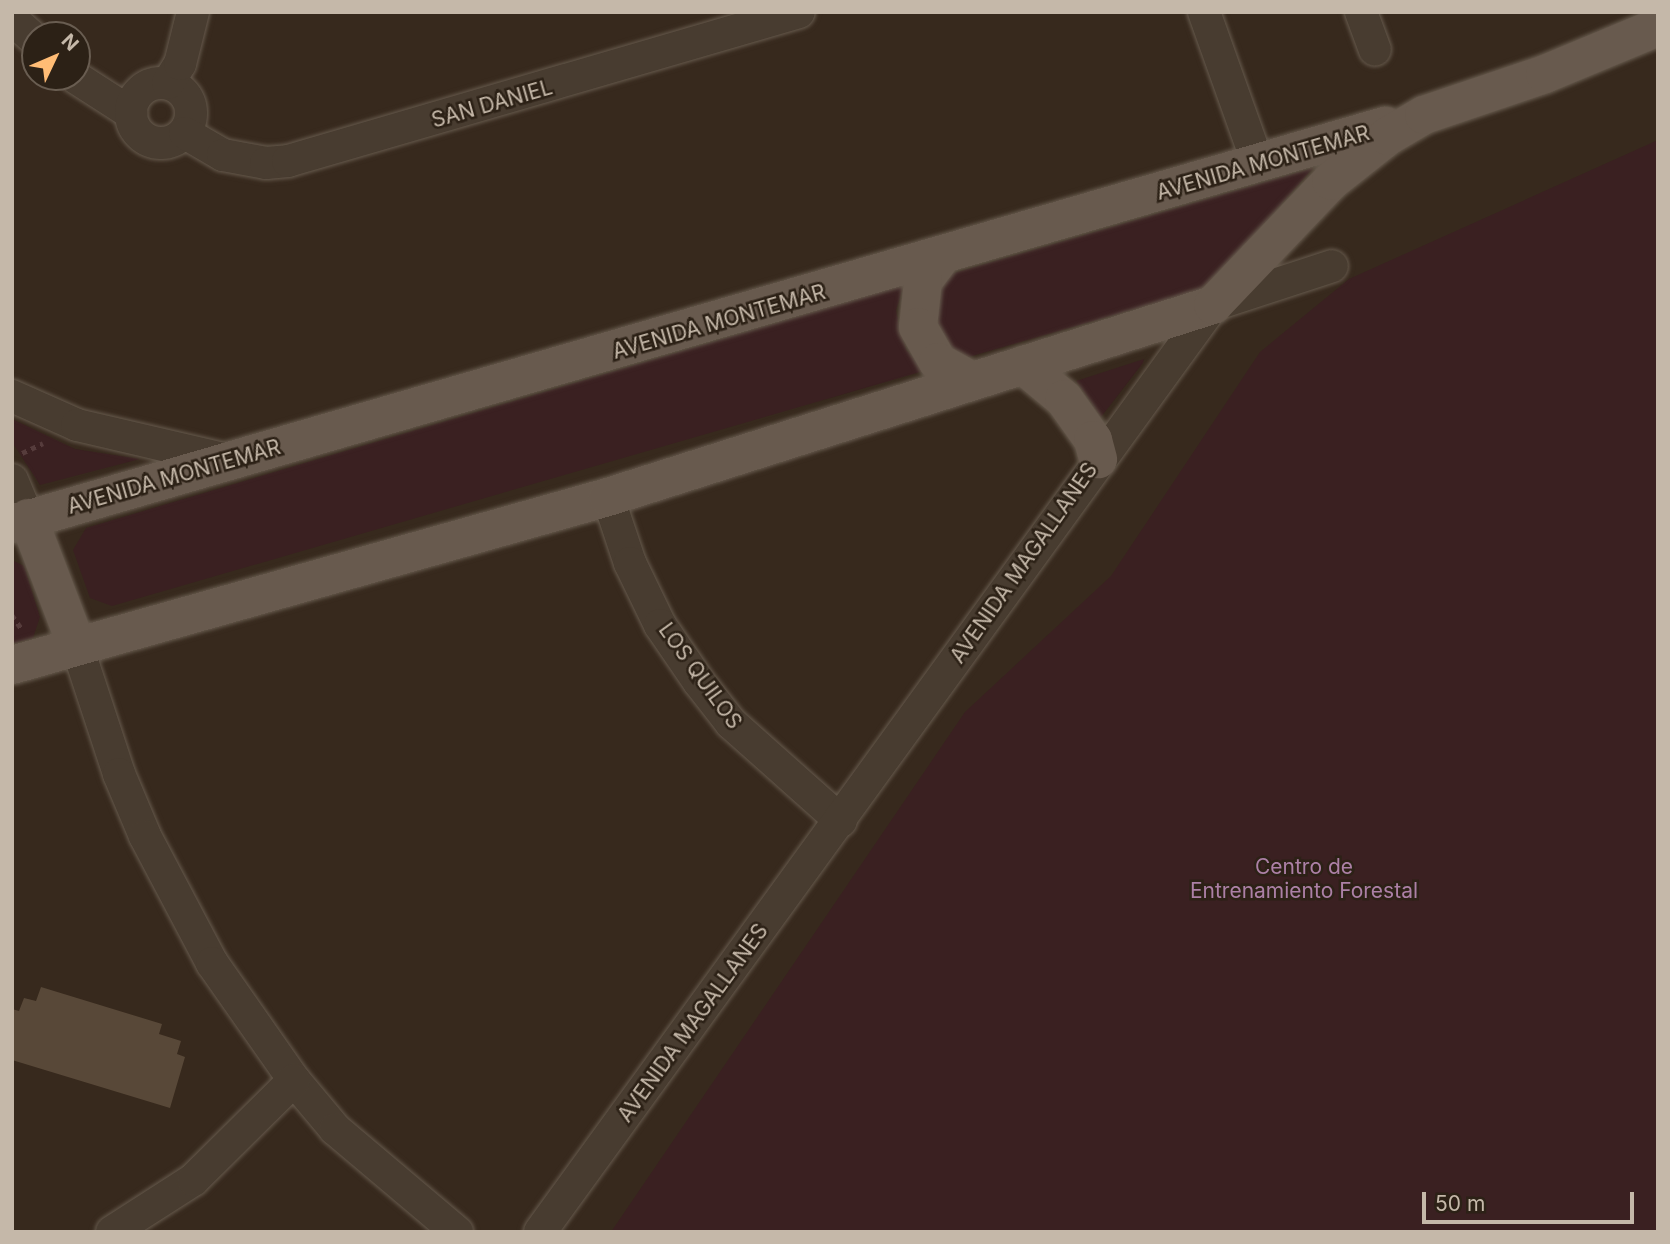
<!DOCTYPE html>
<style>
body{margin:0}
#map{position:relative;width:1670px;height:1244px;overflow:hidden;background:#37291d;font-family:Inter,sans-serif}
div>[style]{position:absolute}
.green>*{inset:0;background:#3a2021}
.building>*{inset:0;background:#584838}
.path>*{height:4.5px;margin-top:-2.25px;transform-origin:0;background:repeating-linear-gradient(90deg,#563c3c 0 5px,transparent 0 10px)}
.roads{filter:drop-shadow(0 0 2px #665a4d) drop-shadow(0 0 2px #665a4d)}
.minor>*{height:32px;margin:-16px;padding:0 16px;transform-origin:16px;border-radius:16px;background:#483c30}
.minor>.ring{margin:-16px;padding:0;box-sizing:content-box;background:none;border:32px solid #483c30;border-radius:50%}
.major>*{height:38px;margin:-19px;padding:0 19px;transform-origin:19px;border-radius:19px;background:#685a4e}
span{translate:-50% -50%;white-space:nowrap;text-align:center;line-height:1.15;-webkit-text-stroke:5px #2c2116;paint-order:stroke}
.street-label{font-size:21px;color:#c5b8a9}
.park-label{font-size:21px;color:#ac80a6}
.frame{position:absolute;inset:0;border:14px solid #c5b8a9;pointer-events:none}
.north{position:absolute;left:21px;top:21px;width:70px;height:70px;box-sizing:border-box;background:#2c2116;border:2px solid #695d51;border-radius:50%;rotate:46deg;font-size:19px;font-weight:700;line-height:28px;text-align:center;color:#c5b8a9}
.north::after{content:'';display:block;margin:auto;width:24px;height:32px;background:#ffbc75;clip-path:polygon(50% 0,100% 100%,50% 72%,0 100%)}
.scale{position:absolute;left:1422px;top:1192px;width:212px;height:32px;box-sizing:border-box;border:4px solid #c5b8a9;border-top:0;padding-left:9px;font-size:21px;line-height:24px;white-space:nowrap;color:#c5b8a9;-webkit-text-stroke:5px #2c2116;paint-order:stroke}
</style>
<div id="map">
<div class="green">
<div style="clip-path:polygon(1658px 140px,1658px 1232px,611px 1232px,965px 712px,1111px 576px,1260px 352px,1349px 279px)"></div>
<div style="clip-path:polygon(1313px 168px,1208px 288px,965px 358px,948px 348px,931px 306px,944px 276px)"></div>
<div style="clip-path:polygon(904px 285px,896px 310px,900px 331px,907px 351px,927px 370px,112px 606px,90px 598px,73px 550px,86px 528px)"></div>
<div style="clip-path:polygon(1144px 359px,1143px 363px,1101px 417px,1076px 381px)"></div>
<div style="clip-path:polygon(12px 419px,75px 449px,140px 459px,40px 485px,12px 442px)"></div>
<div style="clip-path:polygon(12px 560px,24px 566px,40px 617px,33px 638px,12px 644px)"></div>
</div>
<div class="building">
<div style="clip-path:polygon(41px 987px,162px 1024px,159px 1034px,181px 1041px,177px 1054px,185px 1057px,170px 1108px,12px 1060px,12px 1009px,19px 1011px,24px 998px,36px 1001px)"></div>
</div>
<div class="path">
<div style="left:22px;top:453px;width:23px;rotate:-25deg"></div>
<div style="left:12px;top:615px;width:16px;rotate:55deg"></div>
</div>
<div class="roads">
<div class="minor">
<div style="left:1204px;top:12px;width:161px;rotate:70.4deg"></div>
<div style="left:1361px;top:12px;width:40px;rotate:69.8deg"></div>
<div style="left:12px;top:19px;width:31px;rotate:42deg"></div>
<div style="left:75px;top:77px;width:67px;rotate:32.7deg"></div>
<div class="ring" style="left:131px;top:83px;width:28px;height:28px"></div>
<div style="left:168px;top:83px;width:22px;rotate:-58deg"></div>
<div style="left:180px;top:64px;width:54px;rotate:-76deg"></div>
<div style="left:185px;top:133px;width:44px;rotate:30.1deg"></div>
<div style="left:223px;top:155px;width:44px;rotate:10.5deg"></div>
<div style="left:266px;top:163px;width:22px;rotate:-5deg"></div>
<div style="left:288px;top:161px;width:532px;rotate:-16.26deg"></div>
<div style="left:12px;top:396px;width:71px;rotate:24deg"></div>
<div style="left:77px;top:425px;width:155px;rotate:13.1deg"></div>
<div style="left:12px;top:480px;width:41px;rotate:67.2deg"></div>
<div style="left:608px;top:497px;width:70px;rotate:71.6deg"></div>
<div style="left:630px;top:563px;width:69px;rotate:64.2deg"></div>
<div style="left:660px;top:625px;width:69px;rotate:55.6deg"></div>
<div style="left:699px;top:682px;width:52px;rotate:52deg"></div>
<div style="left:731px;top:723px;width:147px;rotate:41.7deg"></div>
<div style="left:77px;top:646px;width:135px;rotate:71.8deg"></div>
<div style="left:119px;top:774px;width:67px;rotate:67.2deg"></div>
<div style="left:145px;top:836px;width:144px;rotate:62.2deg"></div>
<div style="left:212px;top:963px;width:143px;rotate:55deg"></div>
<div style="left:294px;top:1080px;width:64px;rotate:50.1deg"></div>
<div style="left:335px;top:1129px;width:160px;rotate:40.2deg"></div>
<div style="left:112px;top:1232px;width:96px;rotate:-32.7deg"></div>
<div style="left:193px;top:1180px;width:142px;rotate:-44.7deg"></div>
<div style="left:540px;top:1232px;width:1146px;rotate:-54.02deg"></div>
<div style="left:1213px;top:305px;width:125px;rotate:-18.1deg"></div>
</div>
<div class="major">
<div style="left:942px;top:256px;width:31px;rotate:127deg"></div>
<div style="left:923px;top:281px;width:46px;rotate:96.2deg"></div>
<div style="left:918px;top:327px;width:40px;rotate:60.3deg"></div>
<div style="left:938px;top:362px;width:38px;rotate:29deg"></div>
<div style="left:1023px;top:365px;width:53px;rotate:39.7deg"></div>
<div style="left:1064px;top:399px;width:50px;rotate:54.7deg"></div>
<div style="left:1093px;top:440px;width:20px;rotate:75deg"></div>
<div style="left:28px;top:518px;width:137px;rotate:69.1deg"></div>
<div style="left:12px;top:524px;width:1430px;rotate:-16.17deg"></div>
<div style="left:12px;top:665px;width:619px;rotate:-15.74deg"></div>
<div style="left:608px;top:497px;width:635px;rotate:-17.61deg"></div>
<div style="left:1213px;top:305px;width:171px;rotate:-46.4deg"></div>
<div style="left:1331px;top:181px;width:73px;rotate:-38.3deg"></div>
<div style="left:1388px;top:136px;width:42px;rotate:-30.3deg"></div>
<div style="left:1424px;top:115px;width:128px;rotate:-18.7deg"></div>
<div style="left:1545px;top:74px;width:122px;rotate:-22.6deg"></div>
</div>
</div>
<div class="street-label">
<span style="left:492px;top:104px;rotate:-16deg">SAN DANIEL</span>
<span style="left:1263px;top:163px;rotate:-16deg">AVENIDA MONTEMAR</span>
<span style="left:719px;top:322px;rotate:-16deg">AVENIDA MONTEMAR</span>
<span style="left:174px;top:477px;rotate:-16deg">AVENIDA MONTEMAR</span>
<span style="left:1024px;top:563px;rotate:-55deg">AVENIDA MAGALLANES</span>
<span style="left:700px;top:676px;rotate:54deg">LOS QUILOS</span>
<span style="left:693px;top:1023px;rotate:-54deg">AVENIDA MAGALLANES</span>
</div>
<div class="park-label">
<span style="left:1304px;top:879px">Centro de<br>Entrenamiento Forestal</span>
</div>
<div class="frame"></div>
<div class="north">N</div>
<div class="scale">50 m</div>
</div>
